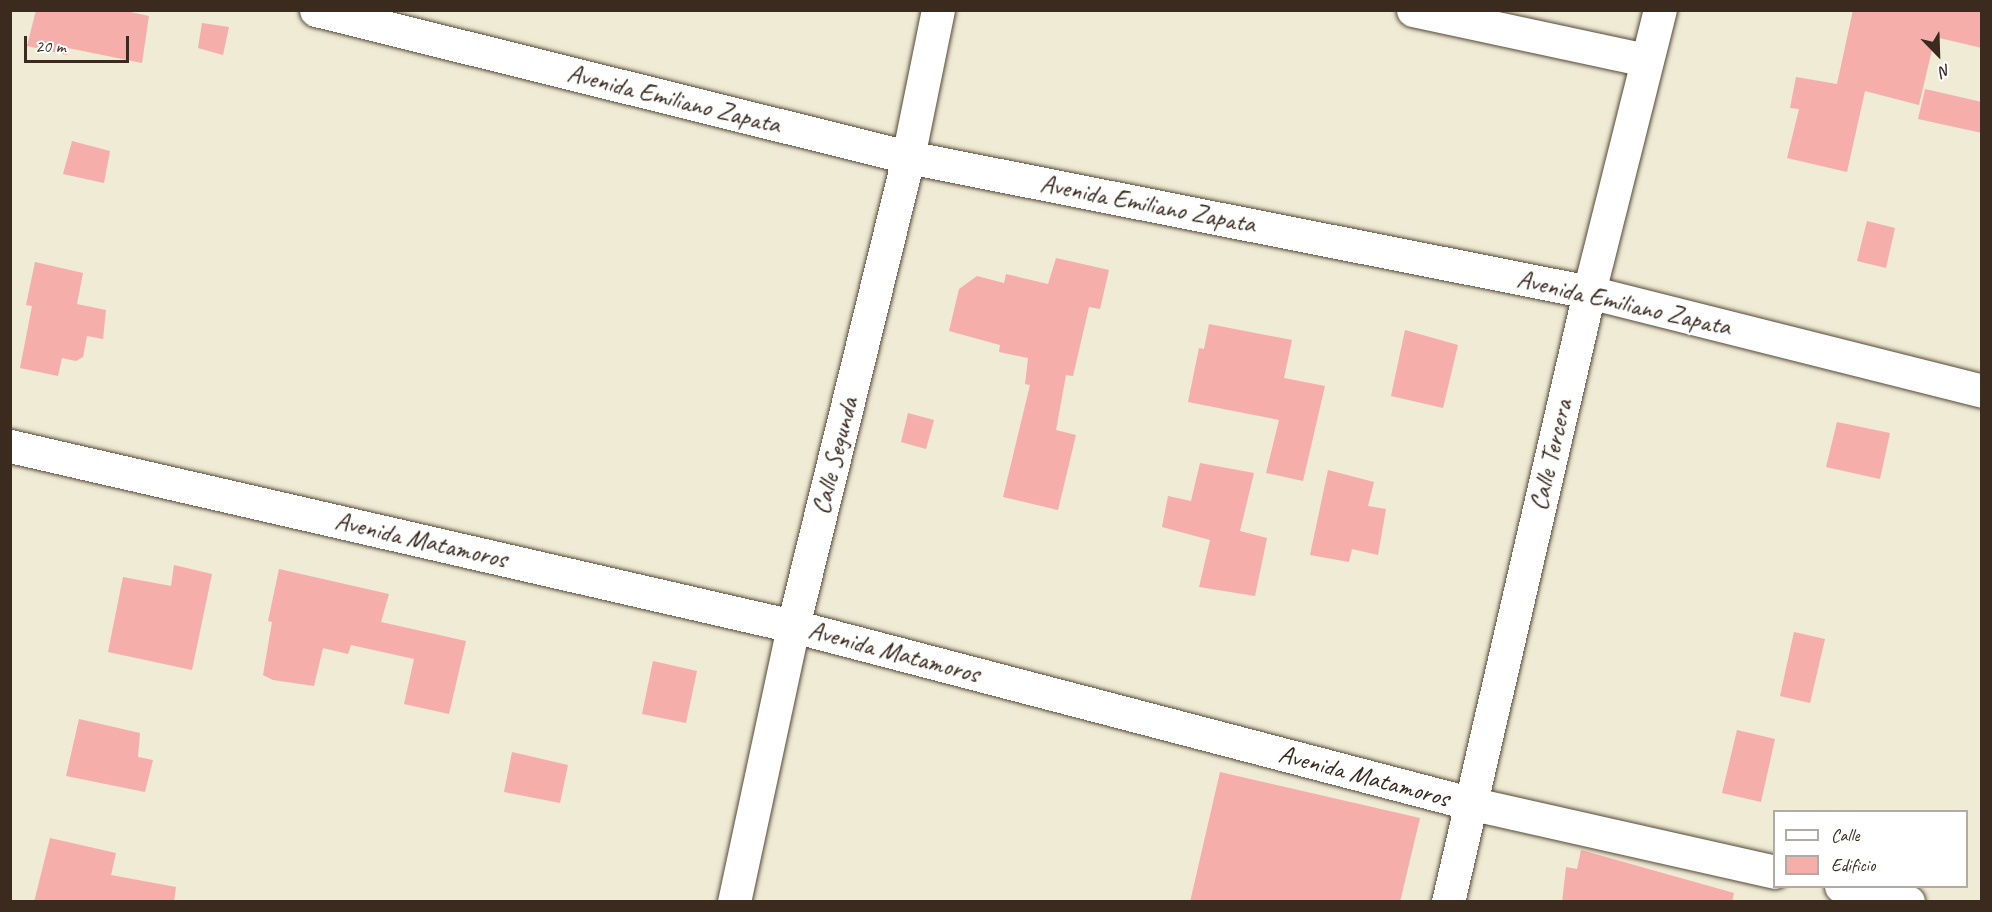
<!DOCTYPE html>
<style>
body{margin:0}
#map{position:relative;width:1992px;height:912px;overflow:hidden;background:#efebd4;font-family:Caveat,sans-serif}
div>[style]{position:absolute}
.building>*{inset:0;background:#f5aeaa}
.roads{filter:drop-shadow(0 0 2px #564739) drop-shadow(0 0 2px #564739)}
.minor>*{height:33px;margin:-16.5px;padding:0 16.5px;transform-origin:16.5px;border-radius:16.5px;background:#fff}
span{translate:-50% -50%;white-space:nowrap;text-align:center;line-height:1.15;-webkit-text-stroke:5px #fff;paint-order:stroke}
.street-label{font-size:26px;color:#3b2a1e}
.frame{position:absolute;inset:0;border:12px solid #3b2a1e;pointer-events:none}
.legend{position:absolute;left:1773px;top:810px;width:195px;height:78px;box-sizing:border-box;background:#fff;border:2px solid #b1aaa5;margin:0;padding:8px 10px;list-style:none;font-size:18px;color:#3b2a1e}
.legend li{display:flex;align-items:center;gap:12px;height:30px}
.legend b{width:30px;border:2px solid #b1aaa5}
.north{position:absolute;left:1908px;top:24px;width:60px;height:60px;-webkit-text-stroke:4px #fff;paint-order:stroke;rotate:157deg;font-size:16px;font-weight:700;line-height:24px;text-align:center;color:#3b2a1e}
.north::after{content:'';display:block;margin:auto;width:21px;height:27px;background:#3b2a1e;clip-path:polygon(50% 0,100% 100%,50% 72%,0 100%)}
.scale{position:absolute;left:24px;top:36px;width:105px;height:27px;box-sizing:border-box;border:3px solid #3b2a1e;border-top:0;padding-left:8px;font-size:18px;line-height:21px;white-space:nowrap;color:#3b2a1e;-webkit-text-stroke:4px #fff;paint-order:stroke}
</style>
<div id="map">
<div class="building">
<div style="clip-path:polygon(36px 10px,121px 10px,149px 16px,142px 63px,68px 48px,67px 55px,27px 46px)"></div>
<div style="clip-path:polygon(1853px 10px,1982px 10px,1982px 48px,1935px 37px,1919px 105px,1865px 91px,1847px 172px,1787px 158px,1799px 109px,1790px 108px,1796px 77px,1837px 84px)"></div>
<div style="clip-path:polygon(202px 23px,229px 27px,223px 55px,198px 48px)"></div>
<div style="clip-path:polygon(1925px 89px,1982px 102px,1982px 133px,1918px 119px)"></div>
<div style="clip-path:polygon(72px 141px,110px 151px,104px 183px,63px 174px)"></div>
<div style="clip-path:polygon(1867px 221px,1895px 228px,1886px 268px,1857px 261px)"></div>
<div style="clip-path:polygon(1056px 258px,1109px 270px,1100px 309px,1089px 307px,1073px 376px,1066px 375px,1056px 430px,1076px 435px,1058px 510px,1003px 497px,1030px 385px,1025px 384px,1028px 358px,999px 352px,1000px 345px,949px 331px,959px 289px,977px 276px,1004px 283px,1006px 274px,1048px 284px)"></div>
<div style="clip-path:polygon(35px 262px,83px 273px,77px 304px,106px 310px,103px 339px,87px 336px,83px 357px,76px 361px,62px 358px,58px 376px,20px 368px,32px 306px,26px 305px)"></div>
<div style="clip-path:polygon(1209px 324px,1292px 340px,1284px 378px,1325px 386px,1303px 481px,1266px 473px,1279px 420px,1188px 402px,1199px 348px,1204px 349px)"></div>
<div style="clip-path:polygon(1405px 330px,1458px 345px,1443px 408px,1391px 396px)"></div>
<div style="clip-path:polygon(908px 413px,934px 420px,926px 449px,901px 442px)"></div>
<div style="clip-path:polygon(1837px 422px,1890px 433px,1880px 479px,1826px 467px)"></div>
<div style="clip-path:polygon(1200px 463px,1254px 473px,1240px 531px,1267px 538px,1255px 596px,1199px 587px,1210px 540px,1162px 527px,1168px 496px,1191px 501px)"></div>
<div style="clip-path:polygon(1328px 470px,1374px 482px,1368px 506px,1386px 509px,1378px 555px,1352px 549px,1349px 562px,1310px 555px)"></div>
<div style="clip-path:polygon(174px 565px,212px 574px,192px 670px,108px 652px,123px 577px,171px 586px)"></div>
<div style="clip-path:polygon(279px 569px,389px 594px,381px 622px,466px 641px,449px 714px,404px 704px,414px 659px,351px 645px,348px 654px,323px 648px,314px 686px,273px 680px,263px 675px,272px 622px,268px 621px)"></div>
<div style="clip-path:polygon(1794px 632px,1825px 639px,1810px 703px,1780px 696px)"></div>
<div style="clip-path:polygon(653px 661px,697px 671px,686px 723px,642px 714px)"></div>
<div style="clip-path:polygon(79px 719px,140px 733px,138px 757px,153px 760px,145px 792px,66px 776px)"></div>
<div style="clip-path:polygon(1737px 730px,1775px 739px,1761px 802px,1722px 793px)"></div>
<div style="clip-path:polygon(512px 752px,568px 765px,560px 803px,504px 792px)"></div>
<div style="clip-path:polygon(1220px 772px,1420px 818px,1400px 902px,1190px 902px)"></div>
<div style="clip-path:polygon(50px 838px,116px 853px,111px 875px,176px 887px,174px 902px,34px 902px)"></div>
<div style="clip-path:polygon(1581px 850px,1734px 893px,1732px 902px,1562px 902px,1566px 867px,1577px 869px)"></div>
</div>
<div class="roads">
<div class="minor">
<div style="left:316px;top:10px;width:610px;rotate:13.95deg"></div>
<div style="left:908px;top:157px;width:694px;rotate:11.21deg"></div>
<div style="left:1589px;top:292px;width:405px;rotate:14.1deg"></div>
<div style="left:1413px;top:10px;width:239px;rotate:12.1deg"></div>
<div style="left:10px;top:446px;width:803px;rotate:12.95deg"></div>
<div style="left:793px;top:626px;width:699px;rotate:14.67deg"></div>
<div style="left:1469px;top:803px;width:313px;rotate:12.7deg"></div>
<div style="left:1841px;top:886px;width:69px;rotate:13.4deg"></div>
<div style="left:734px;top:902px;width:282px;rotate:-77.9deg"></div>
<div style="left:793px;top:626px;width:483px;rotate:-76.2deg"></div>
<div style="left:908px;top:157px;width:150px;rotate:-78.5deg"></div>
<div style="left:1448px;top:902px;width:626px;rotate:-76.98deg"></div>
<div style="left:1589px;top:292px;width:291px;rotate:-75.9deg"></div>
</div>
</div>
<div class="street-label">
<span style="left:674px;top:99px;rotate:14deg">Avenida Emiliano Zapata</span>
<span style="left:1148px;top:204px;rotate:11deg">Avenida Emiliano Zapata</span>
<span style="left:1624px;top:303px;rotate:13deg">Avenida Emiliano Zapata</span>
<span style="left:1551px;top:455px;rotate:-77deg">Calle Tercera</span>
<span style="left:835px;top:456px;rotate:-76deg">Calle Segunda</span>
<span style="left:421px;top:540px;rotate:13deg">Avenida Matamoros</span>
<span style="left:894px;top:652px;rotate:15deg">Avenida Matamoros</span>
<span style="left:1364px;top:776px;rotate:15deg">Avenida Matamoros</span>
</div>
<div class="frame"></div>
<ul class="legend">
<li><b style="height:8px;background:#fff"></b>Calle</li>
<li><b style="height:16px;background:#f5aeaa"></b>Edificio</li>
</ul>
<div class="north">N</div>
<div class="scale">20 m</div>
</div>
